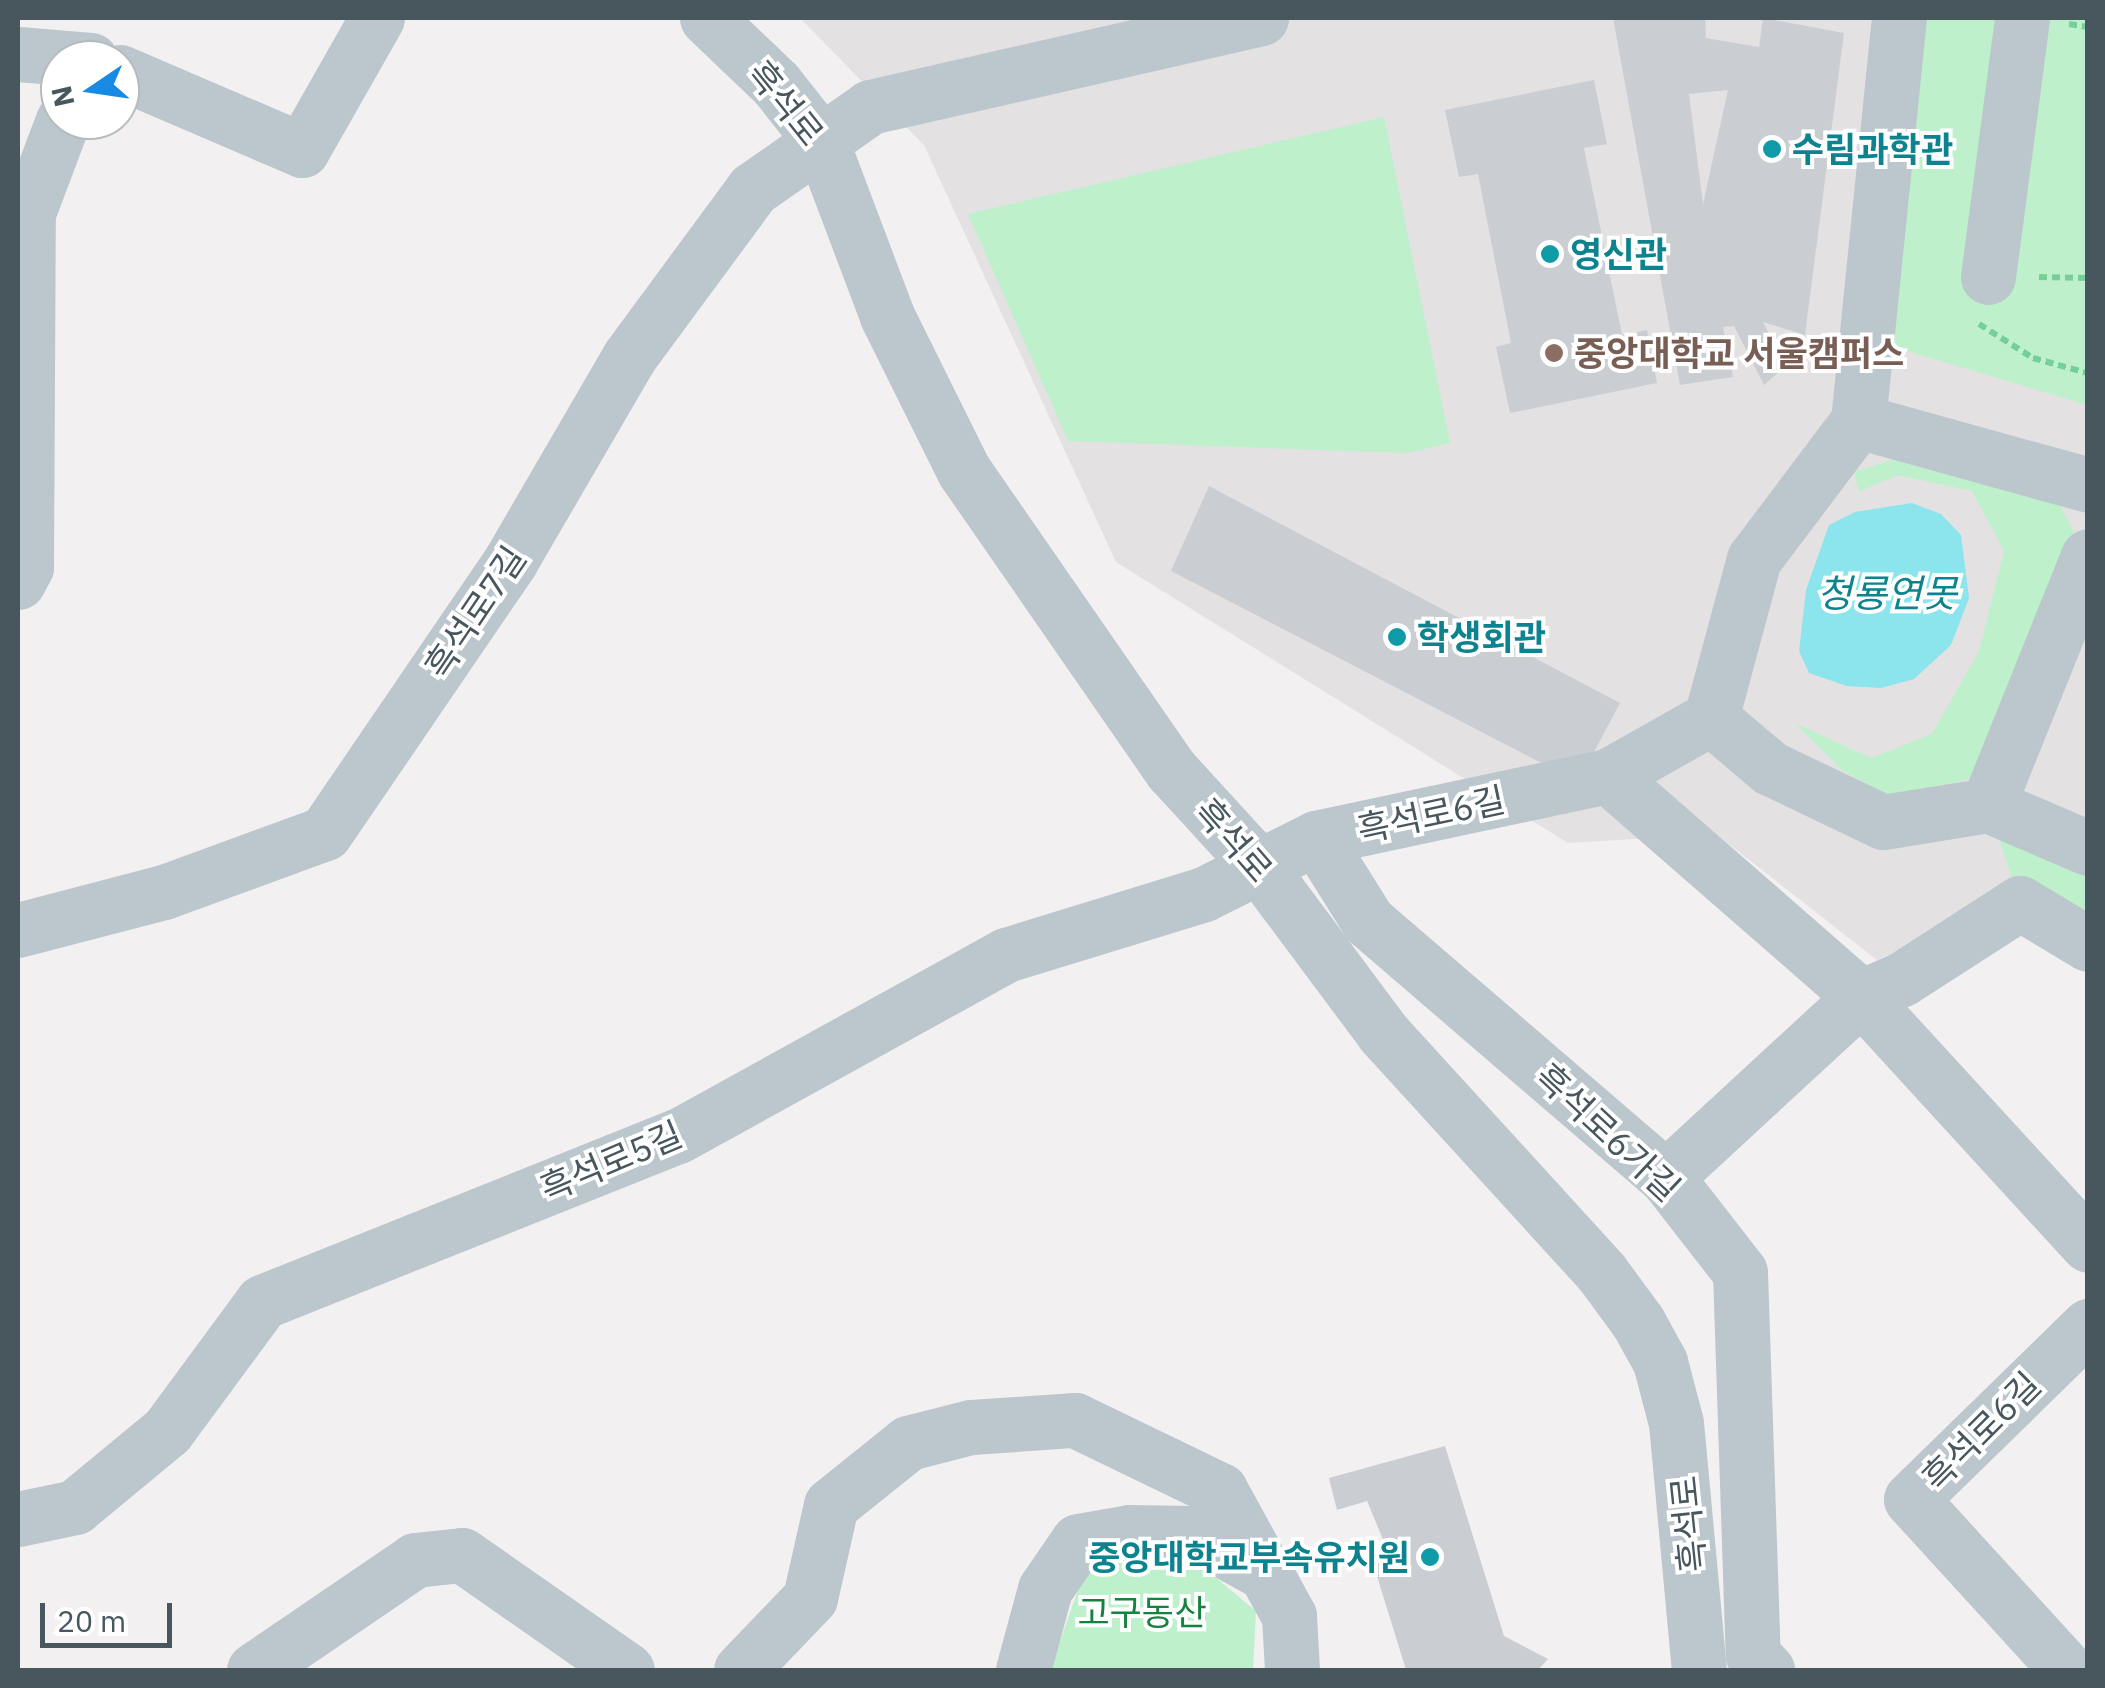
<!DOCTYPE html>
<meta charset="utf-8">
<style>
body{margin:0}
#map{position:relative;width:2105px;height:1688px;overflow:hidden;background:#f3f0f1;font-family:"IBM Plex Sans","Noto Sans KR",sans-serif}
div>[style]{position:absolute}
.education>*{inset:0;background:#e4e1e3}
.green>*{inset:0;background:#bff0cc}
.water>*{inset:0;background:#8ce4ed}
.building>*{inset:0;background:#caced3}
.path>*{height:6px;margin-top:-3px;transform-origin:0;background:repeating-linear-gradient(90deg,#76cf99 0 8px,transparent 0 13px)}
.minor>*{height:55px;margin:-27.5px;padding:0 27.5px;transform-origin:27.5px;border-radius:27.5px;background:#bcc7cd}
.dots>*{width:28px;height:28px;translate:-50% -50%;box-sizing:border-box;border:5px solid #fff;border-radius:50%}
span{translate:-50% -50%;white-space:nowrap;text-align:center;line-height:1.15;-webkit-text-stroke:8px #fff;paint-order:stroke}
.street-label{font-size:35px;color:#48565e}
.culture-label{font-size:35px;color:#0d838f;font-weight:700}
.left{translate:0 -50%;text-align:left}
.right{translate:-100% -50%;text-align:right}
.education-label{font-size:35px;color:#785e54;font-weight:700}
.park-label{font-size:35px;color:#168240}
.water-label{font-size:38px;color:#0c838f;font-style:italic}
.frame{position:absolute;inset:0;border:20px solid #48565e;pointer-events:none}
.north{position:absolute;left:40px;top:40px;width:100px;height:100px;box-sizing:border-box;background:#fff;border:2px solid #b6bbbf;border-radius:50%;rotate:257deg;font-size:28px;font-weight:700;line-height:40px;text-align:center;color:#48565e}
.north::after{content:'';display:block;margin:auto;width:35px;height:45px;background:#178ae6;clip-path:polygon(50% 0,100% 100%,50% 72%,0 100%)}
.scale{position:absolute;left:40px;top:1603px;width:132px;height:45px;box-sizing:border-box;border:5px solid #48565e;border-top:0;padding-left:12px;font-size:30px;line-height:35px;white-space:nowrap;color:#48565e;-webkit-text-stroke:8px #fff;paint-order:stroke}
</style>
<div id="map">
<div class="education">
<div style="clip-path:polygon(800px 18px,2087px 18px,2087px 944px,2020px 903px,1877px 960px,1716px 834px,1568px 843px,1116px 562px,924px 145px)"></div>
</div>
<div class="green">
<div style="clip-path:polygon(1915px 18px,2087px 18px,2087px 405px,1877px 342px)"></div>
<div style="clip-path:polygon(1384px 117px,1450px 443px,1407px 453px,1068px 441px,968px 214px)"></div>
<div style="clip-path:polygon(1901px 457px,2055px 496px,2080px 543px,1975px 778px,1889px 796px,1843px 771px,1795px 723px,1871px 758px,1932px 734px,1979px 651px,2004px 551px,1972px 491px,1897px 475px,1859px 492px,1854px 472px)"></div>
<div style="clip-path:polygon(1988px 805px,2087px 848px,2087px 944px,2020px 903px)"></div>
<div style="clip-path:polygon(1132px 1550px,1203px 1567px,1256px 1611px,1253px 1670px,1050px 1670px,1083px 1575px)"></div>
</div>
<div class="water">
<div style="clip-path:polygon(1912px 503px,1941px 514px,1961px 535px,1969px 598px,1951px 645px,1914px 679px,1881px 688px,1847px 686px,1809px 673px,1799px 651px,1806px 590px,1829px 525px,1855px 512px)"></div>
</div>
<div class="building">
<div style="clip-path:polygon(evenodd,1613px 18px,1705px 18px,1706px 38px,1759px 47px,1763px 18px,1844px 33px,1805px 335px,1763px 322px,1786px 366px,1764px 385px,1734px 326px,1723px 327px,1733px 377px,1680px 385px,1613px 18px,1728px 90px,1703px 204px,1689px 94px,1728px 90px)"></div>
<div style="clip-path:polygon(1594px 80px,1607px 144px,1584px 148px,1622px 335px,1647px 330px,1657px 383px,1510px 413px,1496px 347px,1511px 343px,1478px 174px,1459px 177px,1445px 110px)"></div>
<div style="clip-path:polygon(1209px 486px,1620px 703px,1578px 782px,1171px 571px)"></div>
<div style="clip-path:polygon(1445px 1446px,1504px 1636px,1548px 1659px,1538px 1670px,1406px 1670px,1372px 1560px,1389px 1554px,1367px 1501px,1337px 1510px,1329px 1478px)"></div>
</div>
<div class="path">
<div style="left:2069px;top:24px;width:19px;rotate:9deg"></div>
<div style="left:2039px;top:277px;width:49px;rotate:1.2deg"></div>
<div style="left:1979px;top:324px;width:64px;rotate:32.2deg"></div>
<div style="left:2033px;top:358px;width:57px;rotate:15.3deg"></div>
</div>
<div class="minor">
<div style="left:707px;top:18px;width:95px;rotate:43.7deg"></div>
<div style="left:776px;top:84px;width:73px;rotate:51.7deg"></div>
<div style="left:821px;top:141px;width:187px;rotate:69.3deg"></div>
<div style="left:887px;top:316px;width:173px;rotate:63.6deg"></div>
<div style="left:964px;top:471px;width:365px;rotate:55.3deg"></div>
<div style="left:1172px;top:771px;width:127px;rotate:47.5deg"></div>
<div style="left:1258px;top:865px;width:209px;rotate:53.3deg"></div>
<div style="left:1383px;top:1033px;width:325px;rotate:47.6deg"></div>
<div style="left:1602px;top:1273px;width:61px;rotate:53.7deg"></div>
<div style="left:1638px;top:1322px;width:46px;rotate:61.2deg"></div>
<div style="left:1660px;top:1362px;width:63px;rotate:75.3deg"></div>
<div style="left:1676px;top:1423px;width:248px;rotate:84.7deg"></div>
<div style="left:18px;top:54px;width:73px;rotate:4.7deg"></div>
<div style="left:120px;top:72px;width:198px;rotate:23.2deg"></div>
<div style="left:302px;top:150px;width:152px;rotate:-60.4deg"></div>
<div style="left:1988px;top:277px;width:261px;rotate:-82.5deg"></div>
<div style="left:1858px;top:421px;width:239px;rotate:15.5deg"></div>
<div style="left:18px;top:582px;width:17px;rotate:-62deg"></div>
<div style="left:26px;top:567px;width:354px;rotate:-89.7deg"></div>
<div style="left:28px;top:213px;width:99px;rotate:-69.4deg"></div>
<div style="left:1711px;top:718px;width:165px;rotate:-74.9deg"></div>
<div style="left:1754px;top:559px;width:173px;rotate:-53deg"></div>
<div style="left:1858px;top:421px;width:405px;rotate:-84.2deg"></div>
<div style="left:1711px;top:718px;width:77px;rotate:40.3deg"></div>
<div style="left:1770px;top:768px;width:125px;rotate:25.5deg"></div>
<div style="left:1883px;top:822px;width:106px;rotate:-9.2deg"></div>
<div style="left:1988px;top:805px;width:268px;rotate:-68.1deg"></div>
<div style="left:1608px;top:776px;width:336px;rotate:41.1deg"></div>
<div style="left:1861px;top:997px;width:336px;rotate:47.5deg"></div>
<div style="left:1988px;top:805px;width:109px;rotate:23.3deg"></div>
<div style="left:1316px;top:838px;width:98px;rotate:57.9deg"></div>
<div style="left:1368px;top:921px;width:393px;rotate:40.7deg"></div>
<div style="left:1666px;top:1177px;width:120px;rotate:52.1deg"></div>
<div style="left:1740px;top:1272px;width:383px;rotate:88.1deg"></div>
<div style="left:1753px;top:1655px;width:21px;rotate:47deg"></div>
<div style="left:18px;top:930px;width:151px;rotate:-14.6deg"></div>
<div style="left:164px;top:892px;width:171px;rotate:-20.1deg"></div>
<div style="left:325px;top:833px;width:330px;rotate:-55.7deg"></div>
<div style="left:511px;top:560px;width:235px;rotate:-59.8deg"></div>
<div style="left:629px;top:357px;width:209px;rotate:-53.6deg"></div>
<div style="left:753px;top:189px;width:143px;rotate:-35deg"></div>
<div style="left:870px;top:107px;width:401px;rotate:-12.8deg"></div>
<div style="left:1666px;top:1177px;width:265px;rotate:-42.7deg"></div>
<div style="left:1861px;top:997px;width:45px;rotate:-23.7deg"></div>
<div style="left:1902px;top:979px;width:140px;rotate:-32.8deg"></div>
<div style="left:2020px;top:903px;width:79px;rotate:31.1deg"></div>
<div style="left:18px;top:1519px;width:58px;rotate:-11.9deg"></div>
<div style="left:75px;top:1507px;width:119px;rotate:-39.6deg"></div>
<div style="left:167px;top:1431px;width:160px;rotate:-53.6deg"></div>
<div style="left:262px;top:1302px;width:448px;rotate:-21.8deg"></div>
<div style="left:678px;top:1136px;width:375px;rotate:-28.9deg"></div>
<div style="left:1006px;top:955px;width:207px;rotate:-17.1deg"></div>
<div style="left:1204px;top:894px;width:125px;rotate:-26.6deg"></div>
<div style="left:1316px;top:838px;width:299px;rotate:-12deg"></div>
<div style="left:1608px;top:776px;width:118px;rotate:-29.4deg"></div>
<div style="left:254px;top:1670px;width:195px;rotate:-34.3deg"></div>
<div style="left:415px;top:1560px;width:47px;rotate:-6.1deg"></div>
<div style="left:462px;top:1555px;width:201px;rotate:34.9deg"></div>
<div style="left:741px;top:1670px;width:100px;rotate:-46.2deg"></div>
<div style="left:810px;top:1598px;width:95px;rotate:-77.3deg"></div>
<div style="left:831px;top:1505px;width:99px;rotate:-38.8deg"></div>
<div style="left:908px;top:1443px;width:65px;rotate:-14.3deg"></div>
<div style="left:971px;top:1427px;width:104px;rotate:-3.9deg"></div>
<div style="left:1075px;top:1420px;width:161px;rotate:25.8deg"></div>
<div style="left:1220px;top:1490px;width:144px;rotate:61.3deg"></div>
<div style="left:1289px;top:1616px;width:54px;rotate:86.8deg"></div>
<div style="left:1023px;top:1670px;width:84px;rotate:-74.8deg"></div>
<div style="left:1045px;top:1589px;width:58px;rotate:-55.5deg"></div>
<div style="left:1078px;top:1541px;width:52px;rotate:-10deg"></div>
<div style="left:1129px;top:1532px;width:63px;rotate:0.9deg"></div>
<div style="left:1192px;top:1533px;width:83px;rotate:28.7deg"></div>
<div style="left:2067px;top:1670px;width:231px;rotate:-132.4deg"></div>
<div style="left:1911px;top:1499px;width:248px;rotate:-44.3deg"></div>
</div>
<div class="dots">
<div style="left:1772px;top:149px;background:#0f9aa8"></div>
<div style="left:1550px;top:254px;background:#0f9aa8"></div>
<div style="left:1554px;top:353px;background:#8d6e63"></div>
<div style="left:1397px;top:637px;background:#0f9aa8"></div>
<div style="left:1430px;top:1557px;background:#0f9aa8"></div>
</div>
<div class="street-label">
<span style="left:786px;top:103px;rotate:51deg">흑석로</span>
<span style="left:475px;top:612px;rotate:-56deg">흑석로7길</span>
<span style="left:1431px;top:814px;rotate:-12deg">흑석로6길</span>
<span style="left:1234px;top:840px;rotate:49deg">흑석로</span>
<span style="left:1608px;top:1132px;rotate:43deg">흑석로6가길</span>
<span style="left:611px;top:1161px;rotate:-23deg">흑석로5길</span>
<span style="left:1981px;top:1431px;rotate:-45deg">흑석로6길</span>
<span style="left:1688px;top:1524px;rotate:-96deg">흑석로</span>
</div>
<div class="culture-label">
<span class="left" style="left:1792px;top:149px">수림과학관</span>
<span class="left" style="left:1570px;top:254px">영신관</span>
<span class="left" style="left:1417px;top:637px">학생회관</span>
<span class="right" style="left:1410px;top:1557px">중앙대학교부속유치원</span>
</div>
<div class="education-label">
<span class="left" style="left:1574px;top:353px">중앙대학교 서울캠퍼스</span>
</div>
<div class="park-label">
<span style="left:1142px;top:1612px">고구동산</span>
</div>
<div class="water-label">
<span style="left:1887px;top:593px">청룡연못</span>
</div>
<div class="frame"></div>
<div class="north">N</div>
<div class="scale">20 m</div>
</div>
